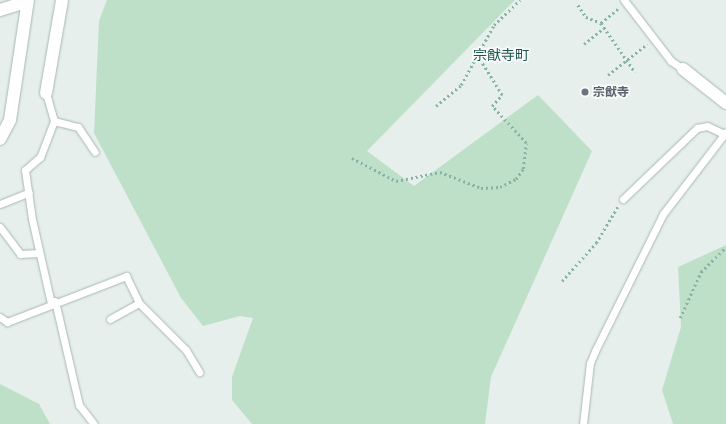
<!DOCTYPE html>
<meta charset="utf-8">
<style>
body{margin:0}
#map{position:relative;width:726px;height:424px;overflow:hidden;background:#e6efeb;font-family:"PT Sans Narrow","Noto Sans JP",sans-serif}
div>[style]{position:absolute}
.green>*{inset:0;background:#bfe0c8}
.path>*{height:2.5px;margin-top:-1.25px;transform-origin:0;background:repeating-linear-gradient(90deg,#86b3a5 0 2px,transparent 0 5px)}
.roads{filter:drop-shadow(0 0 1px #a8b8b2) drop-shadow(0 0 1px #a8b8b2)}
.service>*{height:7px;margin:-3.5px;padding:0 3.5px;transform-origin:3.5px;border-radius:3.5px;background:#fff}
.minor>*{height:12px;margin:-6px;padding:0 6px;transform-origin:6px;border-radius:6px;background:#fff}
.dots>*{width:11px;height:11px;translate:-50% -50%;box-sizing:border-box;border:2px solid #f7fbf9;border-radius:50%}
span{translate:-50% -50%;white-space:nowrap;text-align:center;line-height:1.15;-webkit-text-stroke:3.5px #f7fbf9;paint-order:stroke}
.worship-label{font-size:12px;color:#5b616d;font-weight:700}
.left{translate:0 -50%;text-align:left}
.quarter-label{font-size:14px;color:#1f5548}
</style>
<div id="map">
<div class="green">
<div style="clip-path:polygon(107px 0,515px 0,367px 151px,414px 186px,538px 95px,592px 151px,491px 377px,485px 424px,252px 424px,232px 400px,232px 377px,253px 318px,240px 316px,203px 326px,181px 298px,94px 133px,99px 21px)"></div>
<div style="clip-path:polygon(726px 245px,726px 424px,673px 424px,662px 390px,681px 327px,678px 267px)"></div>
<div style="clip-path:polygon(0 384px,39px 404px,50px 424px,0 424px)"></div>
</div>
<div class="path">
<div style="left:578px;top:5px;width:14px;rotate:56deg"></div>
<div style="left:586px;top:17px;width:16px;rotate:22deg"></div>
<div style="left:601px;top:23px;width:60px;rotate:55.2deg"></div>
<div style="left:601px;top:23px;width:23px;rotate:-40deg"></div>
<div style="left:584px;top:44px;width:26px;rotate:-39deg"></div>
<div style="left:608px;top:75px;width:50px;rotate:-38.5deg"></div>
<div style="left:436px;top:106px;width:33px;rotate:-40deg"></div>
<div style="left:461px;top:85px;width:68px;rotate:-61.2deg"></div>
<div style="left:494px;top:25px;width:36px;rotate:-44deg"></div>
<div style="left:352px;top:158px;width:50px;rotate:27.6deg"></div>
<div style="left:396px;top:181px;width:45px;rotate:-11.6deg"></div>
<div style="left:440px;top:172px;width:44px;rotate:21.3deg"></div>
<div style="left:481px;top:188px;width:19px;rotate:-3deg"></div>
<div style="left:500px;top:187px;width:18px;rotate:-27deg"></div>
<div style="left:516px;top:179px;width:12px;rotate:-55deg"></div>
<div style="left:523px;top:169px;width:26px;rotate:-83deg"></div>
<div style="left:526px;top:143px;width:50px;rotate:-132.6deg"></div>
<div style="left:492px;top:106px;width:15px;rotate:-48deg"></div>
<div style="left:502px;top:95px;width:47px;rotate:-122deg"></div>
<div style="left:562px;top:281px;width:51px;rotate:-48.2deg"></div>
<div style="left:596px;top:243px;width:43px;rotate:-59.3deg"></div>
<div style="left:680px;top:318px;width:51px;rotate:-65.5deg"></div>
<div style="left:701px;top:272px;width:35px;rotate:-45deg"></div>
</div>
<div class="roads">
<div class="service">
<div style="left:624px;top:0;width:77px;rotate:52.4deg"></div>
<div style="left:671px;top:61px;width:14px;rotate:34deg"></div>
<div style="left:46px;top:93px;width:29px;rotate:74deg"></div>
<div style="left:54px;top:121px;width:39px;rotate:111deg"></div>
<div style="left:40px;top:157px;width:20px;rotate:139deg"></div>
<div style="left:25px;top:170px;width:49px;rotate:81.9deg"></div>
<div style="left:32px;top:219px;width:86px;rotate:77.3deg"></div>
<div style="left:54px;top:121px;width:25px;rotate:14deg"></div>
<div style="left:78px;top:127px;width:30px;rotate:56deg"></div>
<div style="left:623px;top:199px;width:103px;rotate:-43.8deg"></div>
<div style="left:697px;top:128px;width:10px;rotate:-11deg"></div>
<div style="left:707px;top:126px;width:19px;rotate:25deg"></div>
<div style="left:0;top:204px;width:31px;rotate:-22deg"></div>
<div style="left:0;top:227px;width:34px;rotate:53deg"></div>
<div style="left:20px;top:254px;width:19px;rotate:-3deg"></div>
<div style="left:55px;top:301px;width:107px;rotate:77deg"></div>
<div style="left:79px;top:405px;width:24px;rotate:52deg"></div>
<div style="left:0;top:317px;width:9px;rotate:36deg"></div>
<div style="left:7px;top:322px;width:128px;rotate:-21.1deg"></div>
<div style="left:126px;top:276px;width:30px;rotate:64deg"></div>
<div style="left:139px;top:303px;width:66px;rotate:45deg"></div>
<div style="left:186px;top:350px;width:26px;rotate:59deg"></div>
<div style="left:110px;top:319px;width:33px;rotate:-29deg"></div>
<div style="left:583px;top:424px;width:61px;rotate:-83.5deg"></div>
<div style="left:590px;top:363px;width:13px;rotate:-67deg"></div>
<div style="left:595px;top:351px;width:153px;rotate:-63.6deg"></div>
<div style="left:663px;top:214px;width:103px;rotate:-52.5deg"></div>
</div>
<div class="minor">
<div style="left:0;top:10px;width:28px;rotate:-17deg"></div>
<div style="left:683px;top:69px;width:55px;rotate:38.3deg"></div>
<div style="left:46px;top:93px;width:94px;rotate:-80.2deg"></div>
<div style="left:0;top:139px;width:21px;rotate:-62deg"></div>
<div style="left:10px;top:120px;width:121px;rotate:-81.5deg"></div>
</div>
</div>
<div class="dots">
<div style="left:585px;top:92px;background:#6b7280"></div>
</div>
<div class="worship-label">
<span class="left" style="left:593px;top:92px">宗猷寺</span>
</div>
<div class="quarter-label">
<span style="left:501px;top:55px">宗猷寺町</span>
</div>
</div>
